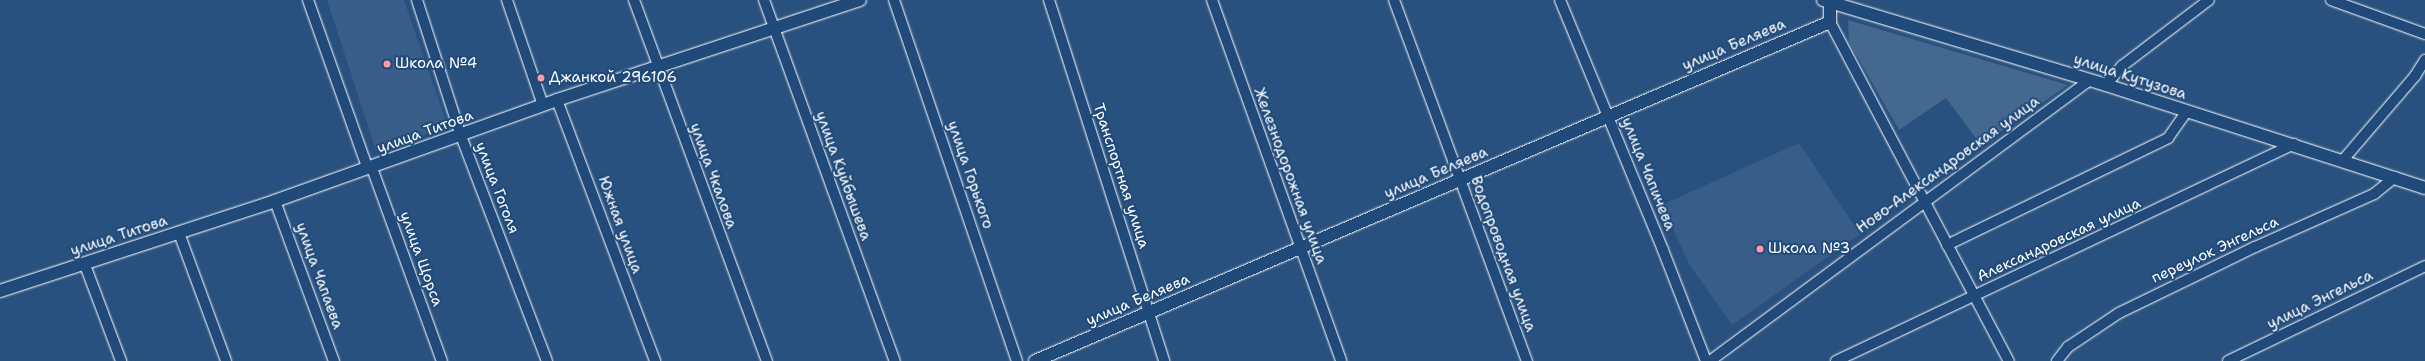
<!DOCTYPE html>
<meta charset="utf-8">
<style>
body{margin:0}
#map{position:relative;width:2425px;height:361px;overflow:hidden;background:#28517f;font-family:"Shantell Sans",sans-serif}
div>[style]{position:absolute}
.built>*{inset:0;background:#375d88}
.green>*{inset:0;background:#446890}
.roads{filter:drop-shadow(0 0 1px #fff) drop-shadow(0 0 1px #fff)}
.minor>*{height:10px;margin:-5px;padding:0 5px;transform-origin:5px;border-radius:5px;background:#1f4a7a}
.major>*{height:12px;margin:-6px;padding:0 6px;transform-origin:6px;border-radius:6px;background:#1f4a7a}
.dots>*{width:11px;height:11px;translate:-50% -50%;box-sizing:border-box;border:2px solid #1f4a7a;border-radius:50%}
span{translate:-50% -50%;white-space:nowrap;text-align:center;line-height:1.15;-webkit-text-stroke:4px #1f4a7a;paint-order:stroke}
.street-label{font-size:15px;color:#fff}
.poi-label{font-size:15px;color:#fff}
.left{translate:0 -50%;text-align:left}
</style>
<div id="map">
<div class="built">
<div style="clip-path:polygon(327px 0,404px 0,448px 127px,376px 151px)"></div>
<div style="clip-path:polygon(1799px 143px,1860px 234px,1732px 325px,1689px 264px,1662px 205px)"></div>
</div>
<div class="green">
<div style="clip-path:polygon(1848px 20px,2068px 85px,1981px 145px,1946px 98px,1899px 130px,1849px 42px)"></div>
</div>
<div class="roads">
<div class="minor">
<div style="left:308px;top:0;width:179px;rotate:70.5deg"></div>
<div style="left:417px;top:0;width:143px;rotate:72.1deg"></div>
<div style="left:461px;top:136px;width:241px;rotate:69.1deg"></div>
<div style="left:507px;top:0;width:111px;rotate:71.1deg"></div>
<div style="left:634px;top:0;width:385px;rotate:69.8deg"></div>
<div style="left:764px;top:0;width:384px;rotate:70.1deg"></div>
<div style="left:894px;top:0;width:381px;rotate:71.2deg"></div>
<div style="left:1049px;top:0;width:379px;rotate:72.3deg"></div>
<div style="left:1212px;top:0;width:383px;rotate:70.3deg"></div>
<div style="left:1394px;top:0;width:385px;rotate:69.8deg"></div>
<div style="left:1560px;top:0;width:270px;rotate:67.6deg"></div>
<div style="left:1663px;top:250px;width:119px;rotate:68.8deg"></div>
<div style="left:2331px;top:0;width:100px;rotate:19.9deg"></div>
<div style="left:1830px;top:22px;width:383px;rotate:62.2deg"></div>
<div style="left:2106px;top:85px;width:25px;rotate:-50deg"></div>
<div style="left:2122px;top:66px;width:109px;rotate:-37.2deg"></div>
<div style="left:557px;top:100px;width:279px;rotate:69.4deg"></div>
<div style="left:2343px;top:160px;width:111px;rotate:-49.4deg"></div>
<div style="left:2415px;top:76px;width:19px;rotate:-58deg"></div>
<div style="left:372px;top:168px;width:205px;rotate:70.1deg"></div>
<div style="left:275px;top:201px;width:171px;rotate:69.8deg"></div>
<div style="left:179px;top:233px;width:136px;rotate:69.8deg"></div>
<div style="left:1947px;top:245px;width:246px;rotate:-25.8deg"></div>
<div style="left:2168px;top:138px;width:32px;rotate:-55deg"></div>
<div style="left:85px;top:265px;width:103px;rotate:69.4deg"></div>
<div style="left:1710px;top:361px;width:473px;rotate:-36.5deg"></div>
<div style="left:1836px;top:361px;width:507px;rotate:-25.35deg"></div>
<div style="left:2057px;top:361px;width:18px;rotate:-52deg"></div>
<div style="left:2068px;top:347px;width:61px;rotate:-33.7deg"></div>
<div style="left:2119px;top:313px;width:151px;rotate:-25.9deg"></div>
<div style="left:2255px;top:247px;width:130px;rotate:-24deg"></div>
<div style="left:2374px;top:194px;width:27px;rotate:-39deg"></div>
<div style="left:2228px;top:361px;width:219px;rotate:-25.7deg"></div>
</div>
<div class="major">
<div style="left:1823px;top:0;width:295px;rotate:16.7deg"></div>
<div style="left:2106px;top:85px;width:335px;rotate:17.9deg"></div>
<div style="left:0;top:291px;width:289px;rotate:-18.1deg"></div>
<div style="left:275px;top:201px;width:300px;rotate:-19.7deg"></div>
<div style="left:557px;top:100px;width:319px;rotate:-18.3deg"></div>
<div style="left:1035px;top:361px;width:864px;rotate:-23.09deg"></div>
<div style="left:1830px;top:22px;width:21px;rotate:-90deg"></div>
</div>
</div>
<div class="dots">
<div style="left:387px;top:64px;background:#ff9aa2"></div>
<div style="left:541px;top:78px;background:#ff9aa2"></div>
<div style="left:1760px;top:249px;background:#ff9aa2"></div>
</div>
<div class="street-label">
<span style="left:1734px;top:45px;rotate:-23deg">улица Беляева</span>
<span style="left:2130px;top:77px;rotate:18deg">улица Кутузова</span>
<span style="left:425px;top:132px;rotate:-20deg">улица Титова</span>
<span style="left:1948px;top:165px;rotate:-36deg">Ново-Александровская улица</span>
<span style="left:1436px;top:173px;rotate:-23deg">улица Беляева</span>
<span style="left:1648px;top:174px;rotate:68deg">улица Чапичева</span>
<span style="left:970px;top:175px;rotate:71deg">улица Горького</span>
<span style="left:713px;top:176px;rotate:70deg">улица Чкалова</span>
<span style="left:843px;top:176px;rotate:70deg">улица Куйбышева</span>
<span style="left:1121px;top:176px;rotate:72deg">Транспортная улица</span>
<span style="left:1290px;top:176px;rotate:70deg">Железнодорожная улица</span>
<span style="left:497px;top:188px;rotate:69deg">улица Гоголя</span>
<span style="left:620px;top:225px;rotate:70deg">Южная улица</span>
<span style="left:119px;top:236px;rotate:-18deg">улица Титова</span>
<span style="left:2059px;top:240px;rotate:-25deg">Александровская улица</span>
<span style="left:2215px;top:250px;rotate:-25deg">переулок Энгельса</span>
<span style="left:1503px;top:254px;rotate:70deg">Водопроводная улица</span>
<span style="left:421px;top:259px;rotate:70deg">улица Щорса</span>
<span style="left:319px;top:276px;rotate:70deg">улица Чапаева</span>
<span style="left:1138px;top:300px;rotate:-23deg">улица Беляева</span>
<span style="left:2320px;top:300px;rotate:-26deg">улица Энгельса</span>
</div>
<div class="poi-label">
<span class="left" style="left:395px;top:64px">Школа №4</span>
<span class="left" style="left:549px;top:78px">Джанкой 296106</span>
<span class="left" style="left:1768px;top:249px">Школа №3</span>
</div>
</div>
